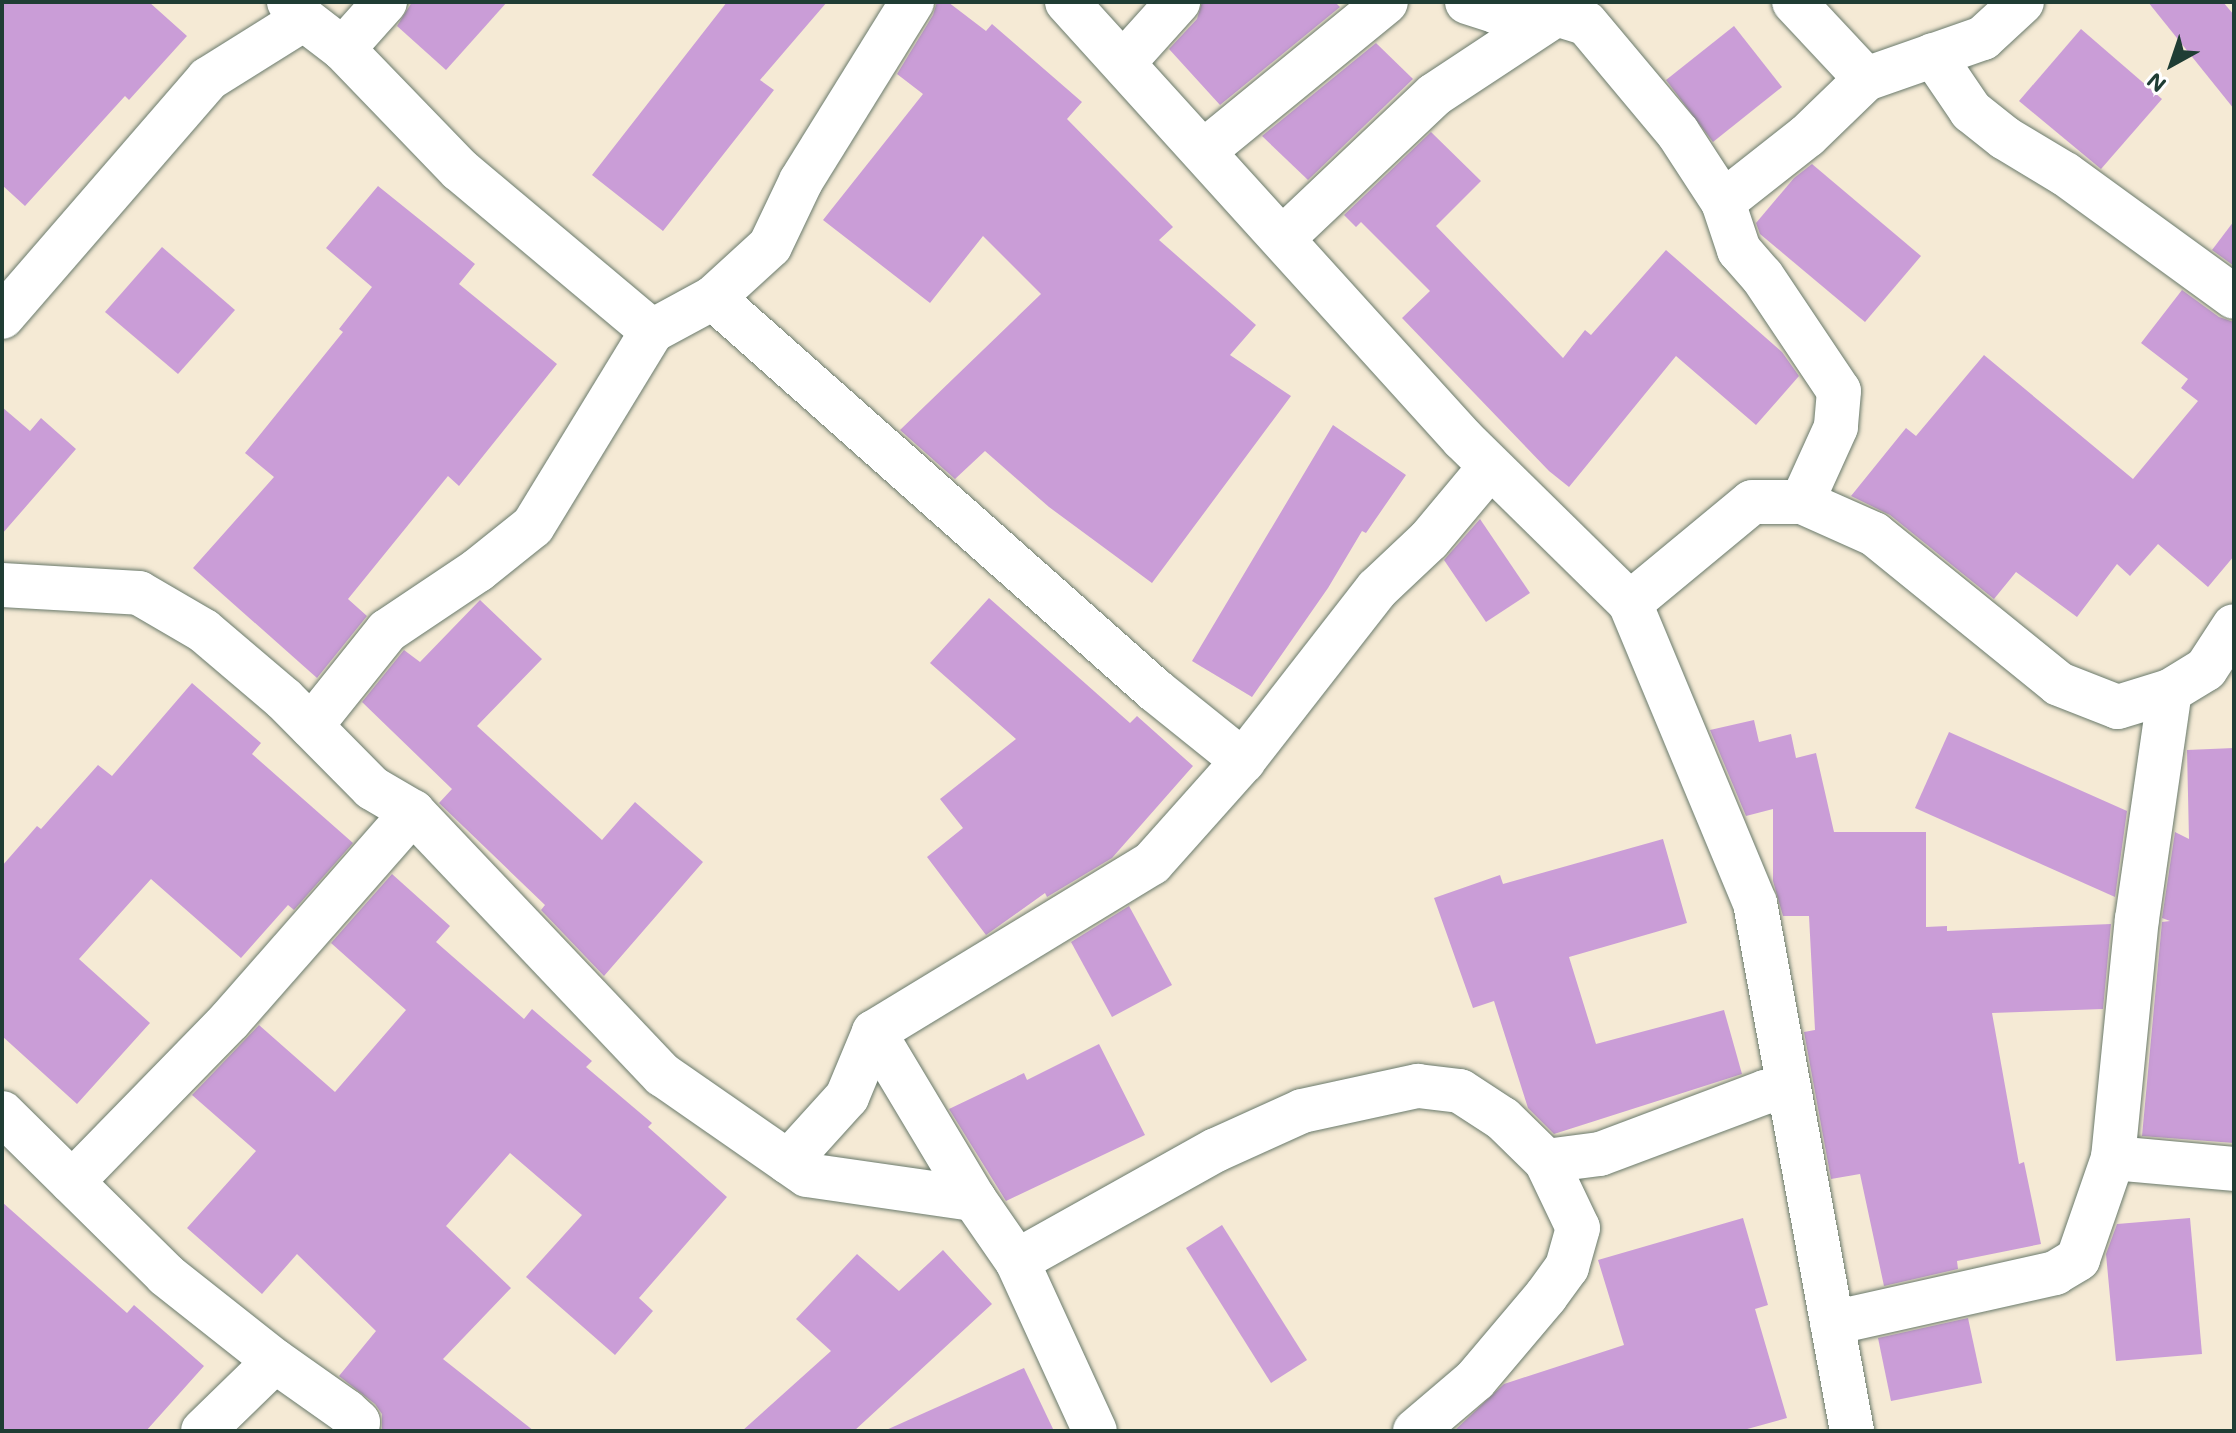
<!DOCTYPE html>
<style>
body{margin:0}
#map{position:relative;width:2236px;height:1433px;overflow:hidden;background:#f5ead5;font-family:Mali,sans-serif}
div>[style]{position:absolute}
.building>*{inset:0;background:#ca9dd7}
.roads{filter:drop-shadow(0 0 2px #6a7a6c) drop-shadow(0 0 2px #6a7a6c)}
.minor>*{height:44px;margin:-22px;padding:0 22px;transform-origin:22px;border-radius:22px;background:#fff}
span{translate:-50% -50%;white-space:nowrap;text-align:center;line-height:1.15;-webkit-text-stroke:7px #fff;paint-order:stroke}
.frame{position:absolute;inset:0;border:4px solid #1f3d34;pointer-events:none}
.north{position:absolute;left:2132px;top:24px;width:80px;height:80px;-webkit-text-stroke:6px #fff;paint-order:stroke;rotate:220deg;font-size:22px;font-weight:700;line-height:32px;text-align:center;color:#1f3d34}
.north::after{content:'';display:block;margin:auto;width:28px;height:36px;background:#1f3d34;clip-path:polygon(50% 0,100% 100%,50% 72%,0 100%)}
</style>
<div id="map">
<div class="building">
<div style="clip-path:polygon(2px 2px,149px 2px,187px 36px,129px 100px,125px 96px,25px 206px,2px 185px)"></div>
<div style="clip-path:polygon(412px 2px,507px 2px,446px 70px,397px 26px)"></div>
<div style="clip-path:polygon(727px 2px,827px 2px,760px 80px,774px 90px,663px 231px,592px 175px)"></div>
<div style="clip-path:polygon(937px 2px,948px 2px,986px 31px,992px 24px,1082px 102px,1067px 119px,1173px 227px,1159px 240px,1256px 325px,1230px 355px,1291px 396px,1152px 583px,1049px 507px,985px 451px,955px 479px,900px 430px,1041px 294px,983px 236px,930px 303px,823px 220px,923px 94px,897px 74px,933px 15px)"></div>
<div style="clip-path:polygon(1202px 2px,1335px 2px,1340px 7px,1220px 105px,1169px 49px,1197px 19px)"></div>
<div style="clip-path:polygon(2148px 2px,2223px 2px,2234px 15px,2234px 109px)"></div>
<div style="clip-path:polygon(1734px 26px,1782px 87px,1713px 142px,1666px 80px)"></div>
<div style="clip-path:polygon(2081px 29px,2162px 99px,2101px 169px,2019px 101px)"></div>
<div style="clip-path:polygon(1376px 43px,1413px 79px,1308px 180px,1262px 136px)"></div>
<div style="clip-path:polygon(1431px 132px,1481px 181px,1436px 226px,1563px 358px,1585px 330px,1591px 335px,1666px 250px,1782px 352px,1799px 376px,1756px 425px,1676px 356px,1569px 487px,1549px 471px,1402px 318px,1430px 291px,1361px 222px,1356px 227px,1344px 215px)"></div>
<div style="clip-path:polygon(1812px 164px,1921px 256px,1865px 322px,1760px 234px,1756px 223px,1794px 178px)"></div>
<div style="clip-path:polygon(378px 186px,475px 264px,459px 284px,557px 364px,459px 486px,448px 476px,348px 599px,367px 616px,317px 678px,193px 568px,274px 477px,245px 453px,343px 332px,339px 329px,372px 287px,326px 248px)"></div>
<div style="clip-path:polygon(2234px 221px,2234px 266px,2212px 250px)"></div>
<div style="clip-path:polygon(162px 247px,235px 310px,178px 374px,105px 312px)"></div>
<div style="clip-path:polygon(2182px 290px,2219px 317px,2234px 322px,2234px 556px,2208px 587px,2158px 544px,2130px 576px,2117px 564px,2077px 617px,2016px 572px,1994px 599px,1890px 515px,1851px 496px,1906px 428px,1916px 436px,1984px 355px,2133px 479px,2198px 401px,2181px 388px,2188px 379px,2141px 343px)"></div>
<div style="clip-path:polygon(2px 407px,30px 431px,41px 418px,76px 449px,2px 534px)"></div>
<div style="clip-path:polygon(1333px 425px,1406px 475px,1366px 533px,1362px 531px,1328px 588px,1252px 697px,1192px 661px)"></div>
<div style="clip-path:polygon(1480px 519px,1530px 593px,1486px 622px,1444px 560px)"></div>
<div style="clip-path:polygon(989px 598px,1130px 723px,1137px 716px,1193px 766px,1112px 858px,1047px 897px,1045px 893px,986px 935px,927px 857px,963px 828px,940px 799px,1016px 739px,930px 663px)"></div>
<div style="clip-path:polygon(480px 600px,542px 659px,477px 726px,602px 840px,635px 802px,703px 862px,604px 976px,541px 910px,545px 905px,439px 803px,452px 789px,362px 702px,404px 650px,420px 662px)"></div>
<div style="clip-path:polygon(192px 683px,261px 743px,252px 754px,353px 843px,294px 910px,288px 905px,241px 958px,151px 879px,79px 959px,150px 1023px,77px 1104px,2px 1036px,2px 866px,37px 826px,41px 829px,98px 765px,112px 776px)"></div>
<div style="clip-path:polygon(1754px 720px,1759px 742px,1791px 734px,1796px 758px,1816px 753px,1834px 832px,1926px 832px,1926px 927px,1947px 926px,1947px 931px,2111px 924px,2103px 1009px,1992px 1013px,2019px 1164px,2024px 1162px,2041px 1244px,1957px 1261px,1958px 1269px,1884px 1286px,1860px 1174px,1831px 1179px,1804px 1032px,1815px 1030px,1809px 916px,1783px 916px,1773px 881px,1773px 809px,1746px 816px,1710px 730px)"></div>
<div style="clip-path:polygon(1949px 732px,2127px 811px,2115px 897px,1915px 808px)"></div>
<div style="clip-path:polygon(2234px 748px,2234px 1143px,2142px 1136px,2162px 922px,2170px 921px,2162px 918px,2175px 832px,2189px 839px,2187px 750px)"></div>
<div style="clip-path:polygon(1663px 839px,1687px 923px,1569px 957px,1596px 1044px,1724px 1010px,1742px 1074px,1554px 1134px,1528px 1108px,1494px 1001px,1473px 1008px,1434px 898px,1500px 875px,1503px 884px)"></div>
<div style="clip-path:polygon(392px 874px,450px 926px,436px 942px,524px 1019px,532px 1009px,592px 1061px,586px 1067px,652px 1123px,648px 1127px,727px 1197px,639px 1298px,653px 1311px,615px 1355px,526px 1277px,582px 1215px,510px 1153px,446px 1226px,511px 1288px,443px 1359px,534px 1431px,382px 1431px,382px 1414px,375px 1404px,339px 1376px,376px 1331px,297px 1254px,262px 1294px,187px 1228px,256px 1151px,192px 1095px,259px 1025px,335px 1092px,406px 1010px,331px 943px)"></div>
<div style="clip-path:polygon(1129px 906px,1172px 985px,1112px 1017px,1071px 942px)"></div>
<div style="clip-path:polygon(1099px 1044px,1145px 1135px,1006px 1201px,949px 1109px,1024px 1073px,1027px 1080px)"></div>
<div style="clip-path:polygon(2px 1202px,127px 1313px,134px 1305px,204px 1366px,146px 1431px,2px 1431px)"></div>
<div style="clip-path:polygon(1743px 1218px,1768px 1305px,1755px 1309px,1787px 1418px,1740px 1431px,1454px 1431px,1504px 1384px,1624px 1345px,1598px 1260px)"></div>
<div style="clip-path:polygon(2190px 1218px,2202px 1354px,2116px 1361px,2106px 1254px,2117px 1224px)"></div>
<div style="clip-path:polygon(1222px 1225px,1307px 1360px,1271px 1383px,1186px 1248px)"></div>
<div style="clip-path:polygon(943px 1250px,992px 1304px,854px 1431px,742px 1431px,831px 1351px,796px 1319px,857px 1254px,899px 1291px)"></div>
<div style="clip-path:polygon(1968px 1318px,1982px 1383px,1891px 1401px,1878px 1338px)"></div>
<div style="clip-path:polygon(1024px 1368px,1054px 1431px,884px 1431px)"></div>
</div>
<div class="roads">
<div class="minor">
<div style="left:289px;top:2px;width:23px;rotate:49deg"></div>
<div style="left:304px;top:19px;width:49px;rotate:37.6deg"></div>
<div style="left:343px;top:49px;width:168px;rotate:46deg"></div>
<div style="left:460px;top:170px;width:251px;rotate:40deg"></div>
<div style="left:1067px;top:2px;width:590px;rotate:47.82deg"></div>
<div style="left:1463px;top:439px;width:234px;rotate:44.5deg"></div>
<div style="left:1630px;top:603px;width:325px;rotate:67.4deg"></div>
<div style="left:1755px;top:903px;width:537px;rotate:79.59deg"></div>
<div style="left:1467px;top:2px;width:32px;rotate:18deg"></div>
<div style="left:1497px;top:12px;width:62px;rotate:2.8deg"></div>
<div style="left:1559px;top:15px;width:28px;rotate:17deg"></div>
<div style="left:1586px;top:23px;width:143px;rotate:50.1deg"></div>
<div style="left:1678px;top:133px;width:82px;rotate:56.9deg"></div>
<div style="left:1723px;top:202px;width:51px;rotate:71.6deg"></div>
<div style="left:1739px;top:250px;width:35px;rotate:49deg"></div>
<div style="left:1762px;top:276px;width:138px;rotate:56.2deg"></div>
<div style="left:1839px;top:391px;width:36px;rotate:95deg"></div>
<div style="left:1836px;top:427px;width:82px;rotate:114.4deg"></div>
<div style="left:1794px;top:2px;width:105px;rotate:46.9deg"></div>
<div style="left:343px;top:49px;width:63px;rotate:-48.2deg"></div>
<div style="left:1933px;top:55px;width:68px;rotate:55.8deg"></div>
<div style="left:1971px;top:111px;width:43px;rotate:38.5deg"></div>
<div style="left:2005px;top:138px;width:70px;rotate:31deg"></div>
<div style="left:2065px;top:174px;width:209px;rotate:36deg"></div>
<div style="left:1124px;top:62px;width:81px;rotate:-48deg"></div>
<div style="left:1204px;top:151px;width:235px;rotate:-39.3deg"></div>
<div style="left:1723px;top:202px;width:107px;rotate:-38.2deg"></div>
<div style="left:1807px;top:136px;width:82px;rotate:-44deg"></div>
<div style="left:1866px;top:79px;width:124px;rotate:-19.3deg"></div>
<div style="left:1983px;top:38px;width:53px;rotate:-42.7deg"></div>
<div style="left:1283px;top:238px;width:208px;rotate:-43.4deg"></div>
<div style="left:1434px;top:95px;width:154px;rotate:-33.4deg"></div>
<div style="left:713px;top:298px;width:592px;rotate:41.58deg"></div>
<div style="left:1156px;top:691px;width:112px;rotate:38.8deg"></div>
<div style="left:2px;top:317px;width:315px;rotate:-49.1deg"></div>
<div style="left:208px;top:79px;width:113px;rotate:-32deg"></div>
<div style="left:2px;top:585px;width:137px;rotate:3.3deg"></div>
<div style="left:139px;top:593px;width:75px;rotate:30.3deg"></div>
<div style="left:204px;top:631px;width:105px;rotate:40.4deg"></div>
<div style="left:284px;top:699px;width:125px;rotate:45.3deg"></div>
<div style="left:372px;top:788px;width:48px;rotate:30.3deg"></div>
<div style="left:413px;top:812px;width:363px;rotate:46.5deg"></div>
<div style="left:663px;top:1075px;width:175px;rotate:34.8deg"></div>
<div style="left:807px;top:1175px;width:169px;rotate:8.2deg"></div>
<div style="left:1630px;top:603px;width:158px;rotate:-39.6deg"></div>
<div style="left:1752px;top:502px;width:50px"></div>
<div style="left:1802px;top:502px;width:79px;rotate:24deg"></div>
<div style="left:1874px;top:534px;width:238px;rotate:39deg"></div>
<div style="left:2059px;top:684px;width:63px;rotate:21.3deg"></div>
<div style="left:2118px;top:707px;width:54px;rotate:-17.1deg"></div>
<div style="left:2170px;top:691px;width:42px;rotate:-31.4deg"></div>
<div style="left:2206px;top:669px;width:51px;rotate:-56.9deg"></div>
<div style="left:311px;top:726px;width:122px;rotate:-51.3deg"></div>
<div style="left:387px;top:631px;width:110px;rotate:-33.8deg"></div>
<div style="left:478px;top:570px;width:70px;rotate:-38.7deg"></div>
<div style="left:533px;top:526px;width:228px;rotate:-58.6deg"></div>
<div style="left:652px;top:331px;width:69px;rotate:-28.4deg"></div>
<div style="left:713px;top:298px;width:77px;rotate:-42.4deg"></div>
<div style="left:770px;top:246px;width:72px;rotate:-64.5deg"></div>
<div style="left:801px;top:181px;width:211px;rotate:-58.2deg"></div>
<div style="left:874px;top:1032px;width:195px;rotate:59.1deg"></div>
<div style="left:974px;top:1199px;width:75px;rotate:55.3deg"></div>
<div style="left:1017px;top:1261px;width:187px;rotate:65.4deg"></div>
<div style="left:2px;top:1113px;width:231px;rotate:44.6deg"></div>
<div style="left:166px;top:1275px;width:139px;rotate:38.3deg"></div>
<div style="left:275px;top:1361px;width:87px;rotate:35.2deg"></div>
<div style="left:346px;top:1411px;width:16px;rotate:43deg"></div>
<div style="left:358px;top:1422px;width:9px;rotate:96deg"></div>
<div style="left:2113px;top:1158px;width:121px;rotate:5.2deg"></div>
<div style="left:1546px;top:1161px;width:54px;rotate:-7.4deg"></div>
<div style="left:1600px;top:1154px;width:176px;rotate:-20.6deg"></div>
<div style="left:1765px;top:1092px;width:24px;rotate:-9deg"></div>
<div style="left:788px;top:1162px;width:88px;rotate:-47.8deg"></div>
<div style="left:847px;top:1097px;width:70px;rotate:-67.4deg"></div>
<div style="left:874px;top:1032px;width:325px;rotate:-31.3deg"></div>
<div style="left:1152px;top:863px;width:137px;rotate:-48.3deg"></div>
<div style="left:1243px;top:761px;width:218px;rotate:-52.1deg"></div>
<div style="left:1377px;top:589px;width:71px;rotate:-43.3deg"></div>
<div style="left:1429px;top:540px;width:95px;rotate:-50.1deg"></div>
<div style="left:72px;top:1182px;width:226px;rotate:-45.7deg"></div>
<div style="left:230px;top:1020px;width:277px;rotate:-48.7deg"></div>
<div style="left:1017px;top:1261px;width:228px;rotate:-29.2deg"></div>
<div style="left:1216px;top:1150px;width:94px;rotate:-24.4deg"></div>
<div style="left:1302px;top:1111px;width:119px;rotate:-12.2deg"></div>
<div style="left:1418px;top:1086px;width:42px;rotate:6.8deg"></div>
<div style="left:1460px;top:1091px;width:51px;rotate:33.1deg"></div>
<div style="left:1503px;top:1119px;width:60px;rotate:44.3deg"></div>
<div style="left:1546px;top:1161px;width:74px;rotate:64.5deg"></div>
<div style="left:1578px;top:1228px;width:41px;rotate:105.8deg"></div>
<div style="left:1567px;top:1267px;width:36px;rotate:126deg"></div>
<div style="left:1546px;top:1296px;width:110px;rotate:130.2deg"></div>
<div style="left:1475px;top:1380px;width:79px;rotate:139.6deg"></div>
<div style="left:1832px;top:1323px;width:229px;rotate:-12.6deg"></div>
<div style="left:2055px;top:1273px;width:27px;rotate:-31deg"></div>
<div style="left:2078px;top:1259px;width:107px;rotate:-70.9deg"></div>
<div style="left:2113px;top:1158px;width:240px;rotate:-84.3deg"></div>
<div style="left:2137px;top:919px;width:230px;rotate:-81.8deg"></div>
<div style="left:203px;top:1431px;width:100px;rotate:-44.2deg"></div>
</div>
</div>
<div class="frame"></div>
<div class="north">N</div>
</div>
